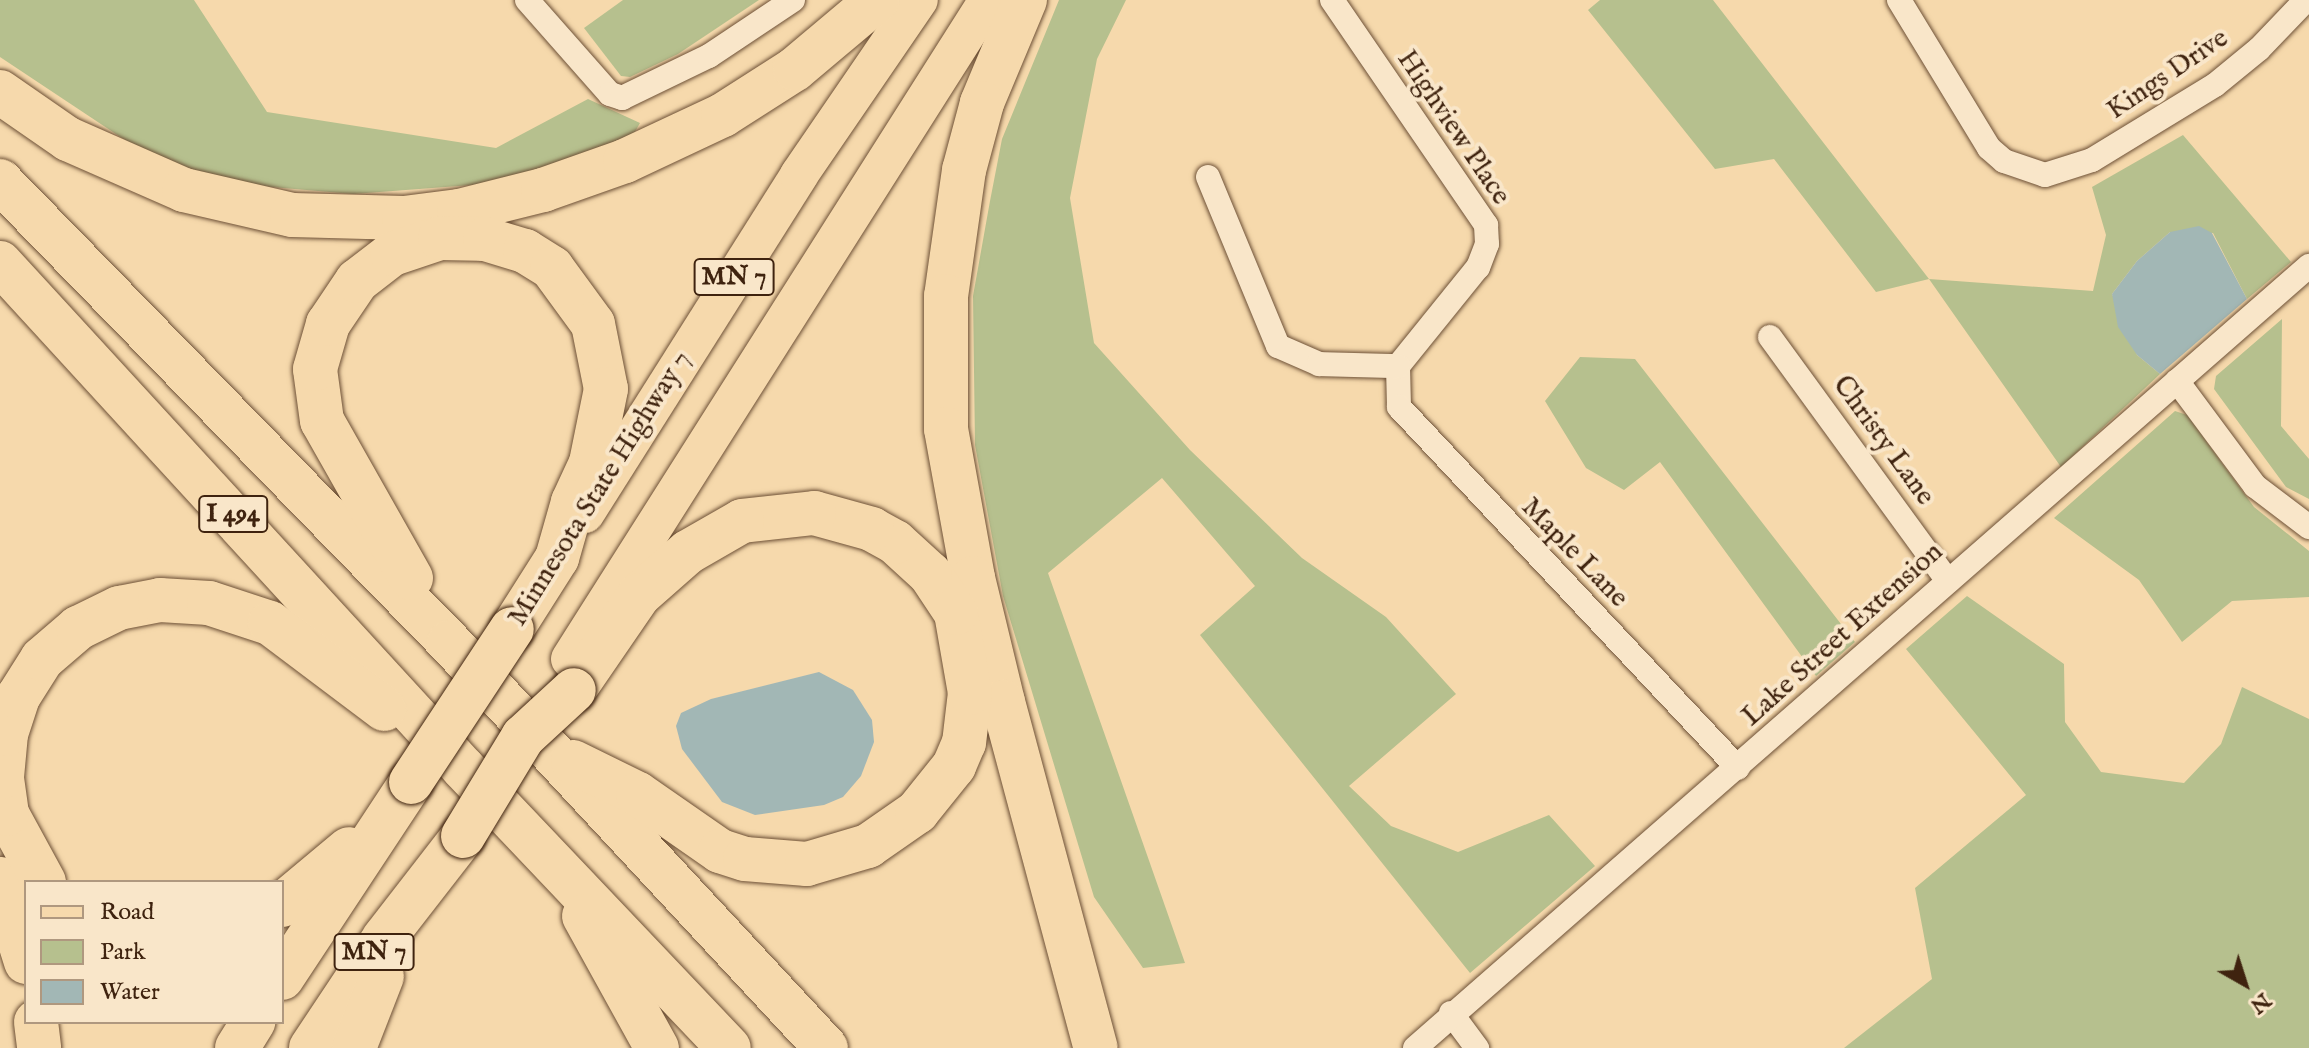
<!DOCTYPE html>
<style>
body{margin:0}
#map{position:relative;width:2309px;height:1048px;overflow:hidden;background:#f6d9ac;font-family:"IM FELL English",serif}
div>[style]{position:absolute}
.green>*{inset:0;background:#b6c08e}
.water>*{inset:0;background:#a2b7b5}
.roads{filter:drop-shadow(0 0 2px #6d5036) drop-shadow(0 0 2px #6d5036)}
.street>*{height:24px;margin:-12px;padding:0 12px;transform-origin:12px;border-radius:12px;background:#f9e6c9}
.primary>*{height:38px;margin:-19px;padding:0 19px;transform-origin:19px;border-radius:19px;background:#f6d9ac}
.highway>*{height:44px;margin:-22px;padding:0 22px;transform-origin:22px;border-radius:22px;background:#f6d9ac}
.bridges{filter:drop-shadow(0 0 2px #3f230f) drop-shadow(0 0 2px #3f230f)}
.highway-bridge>*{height:44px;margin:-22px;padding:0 22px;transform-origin:22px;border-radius:22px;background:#f6d9ac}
span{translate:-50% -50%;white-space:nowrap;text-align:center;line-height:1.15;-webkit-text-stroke:8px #f9e6c9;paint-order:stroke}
.shield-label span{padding:2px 6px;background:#f9e6c9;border:2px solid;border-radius:6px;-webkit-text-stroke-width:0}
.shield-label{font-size:26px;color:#3f230f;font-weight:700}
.street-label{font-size:28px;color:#3f230f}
.legend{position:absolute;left:24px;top:880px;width:260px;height:144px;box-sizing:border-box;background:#f9e6c9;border:2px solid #af987f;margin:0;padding:10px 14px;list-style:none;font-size:24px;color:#3f230f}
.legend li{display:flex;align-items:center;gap:16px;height:40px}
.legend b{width:40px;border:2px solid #af987f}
.north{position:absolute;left:2205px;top:944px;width:80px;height:80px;-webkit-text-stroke:6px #f9e6c9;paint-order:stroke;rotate:141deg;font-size:22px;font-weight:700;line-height:32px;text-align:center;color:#3f230f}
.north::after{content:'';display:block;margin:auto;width:28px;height:36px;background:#3f230f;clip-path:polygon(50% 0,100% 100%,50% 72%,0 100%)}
</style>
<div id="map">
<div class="green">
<div style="clip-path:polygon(0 0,194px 0,267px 112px,496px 148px,588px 99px,640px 123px,632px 137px,498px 183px,353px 194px,249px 185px,155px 160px,0 57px)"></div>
<div style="clip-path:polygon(623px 0,759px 0,678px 54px,630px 77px,621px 76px,584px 28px)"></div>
<div style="clip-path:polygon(1059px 0,1126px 0,1097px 59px,1070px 198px,1094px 343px,1190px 450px,1302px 558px,1386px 617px,1456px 694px,1349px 786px,1391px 826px,1458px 852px,1549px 815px,1595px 866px,1470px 973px,1200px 635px,1255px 586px,1162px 478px,1048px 573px,1185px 963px,1143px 968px,1094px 897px,1003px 596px,975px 445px,973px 296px,990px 201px,1002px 139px)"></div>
<div style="clip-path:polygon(1600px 0,1713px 0,1929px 279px,2093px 291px,2106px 235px,2092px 187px,2183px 135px,2291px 262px,2247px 299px,2213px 233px,2170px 232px,2137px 261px,2112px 294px,2137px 355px,2160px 374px,2061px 467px,1929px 279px,1876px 292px,1774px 159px,1715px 169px,1588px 10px)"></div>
<div style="clip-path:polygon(2282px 319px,2281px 426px,2309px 459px,2309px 499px,2286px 487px,2214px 389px,2216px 376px)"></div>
<div style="clip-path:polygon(1580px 357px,1635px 359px,1855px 642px,1816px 676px,1660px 462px,1624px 490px,1586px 468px,1545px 401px)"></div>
<div style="clip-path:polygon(2175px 411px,2187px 415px,2254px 507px,2309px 551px,2309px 597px,2232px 601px,2182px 642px,2139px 580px,2054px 518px)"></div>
<div style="clip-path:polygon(1967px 596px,2064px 664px,2065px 722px,2101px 772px,2184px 783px,2221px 744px,2242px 687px,2309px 719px,2309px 1048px,1844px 1048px,1932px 979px,1915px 888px,2026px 795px,1906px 649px)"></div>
</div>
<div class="water">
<div style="clip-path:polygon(2199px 226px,2212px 233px,2247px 299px,2160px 374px,2137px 355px,2118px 327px,2112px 294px,2137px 261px,2170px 232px)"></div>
<div style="clip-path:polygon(819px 672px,853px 690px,872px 720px,874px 742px,861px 776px,843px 797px,824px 805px,755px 815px,722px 802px,682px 749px,676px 726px,681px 713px,711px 699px)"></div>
</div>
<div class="roads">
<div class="street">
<div style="left:527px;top:0;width:125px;rotate:48.6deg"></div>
<div style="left:610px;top:94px;width:13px;rotate:18deg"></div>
<div style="left:622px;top:98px;width:97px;rotate:-25.8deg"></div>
<div style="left:709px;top:56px;width:101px;rotate:-33.7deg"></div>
<div style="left:1332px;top:0;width:273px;rotate:55.6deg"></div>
<div style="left:1486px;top:225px;width:19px;rotate:87deg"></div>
<div style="left:1487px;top:244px;width:25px;rotate:111deg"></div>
<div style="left:1478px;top:267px;width:127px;rotate:128.9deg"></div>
<div style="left:1398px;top:366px;width:41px;rotate:88.6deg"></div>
<div style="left:1399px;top:407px;width:495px;rotate:46.8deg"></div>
<div style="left:1899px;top:0;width:173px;rotate:58.7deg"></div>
<div style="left:1989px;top:148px;width:20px;rotate:41deg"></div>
<div style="left:2004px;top:161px;width:43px;rotate:18.9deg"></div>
<div style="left:2045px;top:175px;width:49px;rotate:-17.7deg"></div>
<div style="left:2092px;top:160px;width:144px;rotate:-31.4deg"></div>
<div style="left:2215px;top:85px;width:57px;rotate:-39.3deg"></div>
<div style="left:2259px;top:49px;width:68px;rotate:-46.2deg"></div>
<div style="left:1208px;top:177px;width:183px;rotate:67.5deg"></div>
<div style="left:1278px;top:346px;width:45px;rotate:23.7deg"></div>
<div style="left:1319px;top:364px;width:79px;rotate:1.5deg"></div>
<div style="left:1770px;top:337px;width:302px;rotate:53.9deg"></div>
<div style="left:2177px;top:381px;width:131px;rotate:53.4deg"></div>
<div style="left:2255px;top:486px;width:68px;rotate:37.2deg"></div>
<div style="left:1451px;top:1013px;width:44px;rotate:53.4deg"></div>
<div style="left:1415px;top:1048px;width:1188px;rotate:-41.18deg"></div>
</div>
<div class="primary">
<div style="left:585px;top:514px;width:401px;rotate:-57.7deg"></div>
<div style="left:799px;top:175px;width:212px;rotate:-55.6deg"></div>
<div style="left:570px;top:659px;width:780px;rotate:-57.61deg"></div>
</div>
<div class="highway">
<div style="left:1025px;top:0;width:112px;rotate:112.7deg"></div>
<div style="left:982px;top:103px;width:69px;rotate:105deg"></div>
<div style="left:964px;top:170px;width:127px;rotate:98.1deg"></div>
<div style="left:946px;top:296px;width:133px;rotate:90deg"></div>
<div style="left:946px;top:429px;width:151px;rotate:79.7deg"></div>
<div style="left:973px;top:578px;width:128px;rotate:76.4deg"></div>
<div style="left:1003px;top:702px;width:358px;rotate:75deg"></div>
<div style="left:0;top:92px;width:83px;rotate:34.7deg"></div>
<div style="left:68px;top:139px;width:127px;rotate:23.7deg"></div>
<div style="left:184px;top:190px;width:111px;rotate:13deg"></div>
<div style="left:292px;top:215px;width:112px;rotate:1.5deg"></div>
<div style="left:404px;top:218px;width:55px;rotate:-7.3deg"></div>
<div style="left:459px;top:211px;width:87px;rotate:-14deg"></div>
<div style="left:543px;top:190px;width:87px;rotate:-19.5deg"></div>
<div style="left:625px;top:161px;width:108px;rotate:-25.1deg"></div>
<div style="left:723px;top:115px;width:85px;rotate:-32.6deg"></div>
<div style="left:795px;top:69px;width:107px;rotate:-40.1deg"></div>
<div style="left:0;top:181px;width:644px;rotate:45.76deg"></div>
<div style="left:449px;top:642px;width:554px;rotate:47.12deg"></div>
<div style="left:0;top:263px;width:685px;rotate:47.48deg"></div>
<div style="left:463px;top:768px;width:386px;rotate:46.5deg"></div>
<div style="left:411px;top:578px;width:180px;rotate:-119.5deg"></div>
<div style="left:322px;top:421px;width:52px;rotate:-97.7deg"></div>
<div style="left:315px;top:369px;width:47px;rotate:-73.9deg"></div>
<div style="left:328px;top:324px;width:52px;rotate:-56deg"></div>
<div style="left:357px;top:281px;width:44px;rotate:-37.6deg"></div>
<div style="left:392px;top:254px;width:51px;rotate:-18.4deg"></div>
<div style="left:440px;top:238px;width:45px;rotate:1.3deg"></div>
<div style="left:485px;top:239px;width:42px;rotate:16.7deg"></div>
<div style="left:525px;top:251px;width:32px;rotate:32deg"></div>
<div style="left:552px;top:268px;width:69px;rotate:53.8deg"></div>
<div style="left:593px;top:324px;width:66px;rotate:78.7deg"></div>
<div style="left:606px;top:389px;width:76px;rotate:101.5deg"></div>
<div style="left:591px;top:463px;width:43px;rotate:114.8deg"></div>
<div style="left:573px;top:502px;width:58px;rotate:105.9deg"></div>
<div style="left:557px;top:558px;width:84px;rotate:122.4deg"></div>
<div style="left:573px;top:762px;width:72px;rotate:26.2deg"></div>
<div style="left:638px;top:794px;width:100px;rotate:34.8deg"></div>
<div style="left:720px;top:851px;width:26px;rotate:18deg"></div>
<div style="left:745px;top:859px;width:62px;rotate:4.6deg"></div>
<div style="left:807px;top:864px;width:64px;rotate:-16.4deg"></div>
<div style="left:868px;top:846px;width:60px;rotate:-34.8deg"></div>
<div style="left:917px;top:812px;width:59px;rotate:-51.2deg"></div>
<div style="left:954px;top:766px;width:25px;rotate:-67deg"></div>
<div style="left:964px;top:743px;width:50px;rotate:-83.2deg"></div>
<div style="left:970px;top:693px;width:81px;rotate:-99.9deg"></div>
<div style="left:956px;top:613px;width:47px;rotate:-123.7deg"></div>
<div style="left:930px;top:574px;width:47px;rotate:-137.6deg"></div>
<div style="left:895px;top:542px;width:26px;rotate:-151deg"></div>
<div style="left:872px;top:529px;width:60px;rotate:-164.6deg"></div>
<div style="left:814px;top:513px;width:72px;rotate:173.7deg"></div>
<div style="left:742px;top:521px;width:62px;rotate:150.1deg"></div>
<div style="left:688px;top:552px;width:65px;rotate:138.7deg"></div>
<div style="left:639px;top:595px;width:115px;rotate:124.4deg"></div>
<div style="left:0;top:879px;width:87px;rotate:72.6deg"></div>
<div style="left:44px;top:882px;width:77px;rotate:-118.6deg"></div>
<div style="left:7px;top:814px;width:37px;rotate:-98deg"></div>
<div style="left:2px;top:777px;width:43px;rotate:-84.7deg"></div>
<div style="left:6px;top:734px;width:39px;rotate:-72deg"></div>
<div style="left:18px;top:697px;width:45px;rotate:-57.7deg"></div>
<div style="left:42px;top:659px;width:48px;rotate:-40.7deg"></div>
<div style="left:78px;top:628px;width:46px;rotate:-26deg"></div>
<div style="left:119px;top:608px;width:42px;rotate:-11deg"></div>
<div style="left:160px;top:600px;width:49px;rotate:3.5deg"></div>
<div style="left:209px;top:603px;width:64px;rotate:18.2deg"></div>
<div style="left:270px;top:623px;width:143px;rotate:37deg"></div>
<div style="left:282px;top:905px;width:87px;rotate:-39.9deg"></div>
<div style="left:584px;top:916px;width:151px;rotate:61.1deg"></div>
<div style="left:282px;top:978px;width:235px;rotate:-56.6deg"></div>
<div style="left:36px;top:1022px;width:26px;rotate:83deg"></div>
<div style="left:237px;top:1048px;width:31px;rotate:-58deg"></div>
<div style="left:311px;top:1048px;width:132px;rotate:-56.4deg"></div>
<div style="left:384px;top:938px;width:129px;rotate:-52.2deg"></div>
<div style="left:354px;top:1048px;width:77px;rotate:-68.7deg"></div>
</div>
</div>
<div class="bridges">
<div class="highway-bridge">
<div style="left:411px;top:782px;width:183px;rotate:-56.6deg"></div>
<div style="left:463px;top:836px;width:116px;rotate:-58.8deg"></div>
<div style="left:523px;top:737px;width:69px;rotate:-42.7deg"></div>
</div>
</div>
<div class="shield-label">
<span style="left:734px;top:277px">MN 7</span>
<span style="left:233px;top:514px">I 494</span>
<span style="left:374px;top:952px">MN 7</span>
</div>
<div class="street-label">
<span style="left:2168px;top:75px;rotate:-34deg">Kings Drive</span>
<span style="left:1453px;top:128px;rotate:56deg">Highview Place</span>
<span style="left:1883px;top:441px;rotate:54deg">Christy Lane</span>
<span style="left:600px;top:489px;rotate:-58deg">Minnesota State Highway 7</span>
<span style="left:1574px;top:553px;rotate:46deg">Maple Lane</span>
<span style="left:1843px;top:635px;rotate:-42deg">Lake Street Extension</span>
</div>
<ul class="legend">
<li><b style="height:10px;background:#f6d9ac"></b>Road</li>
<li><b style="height:22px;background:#b6c08e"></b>Park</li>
<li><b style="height:22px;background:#a2b7b5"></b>Water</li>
</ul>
<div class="north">N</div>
</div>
